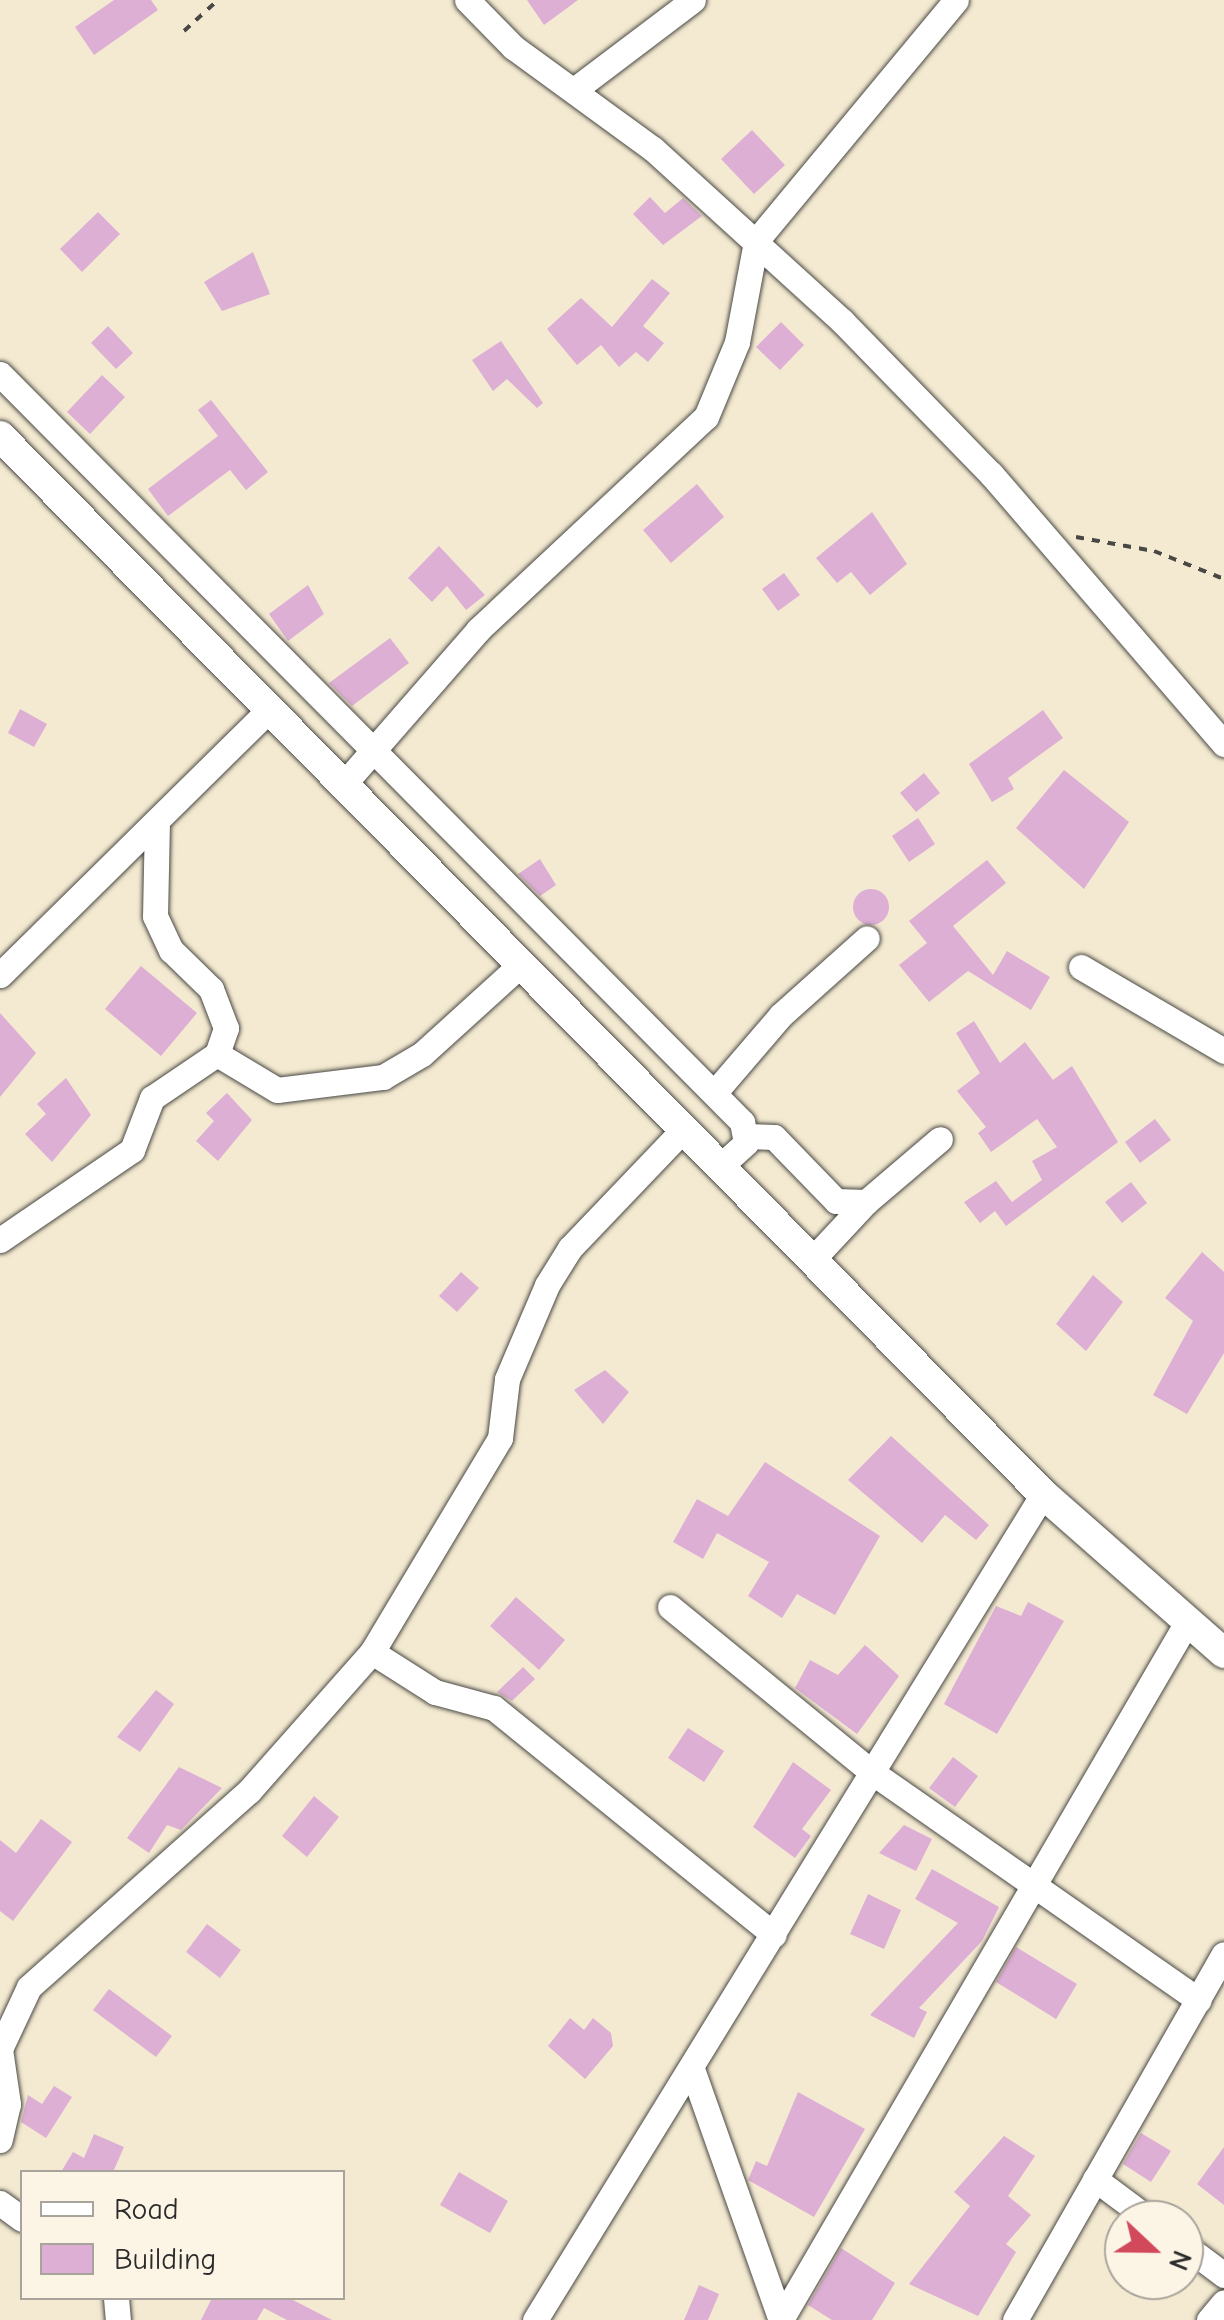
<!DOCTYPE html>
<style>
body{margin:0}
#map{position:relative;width:1224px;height:2320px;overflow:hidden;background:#f4ead1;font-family:"Comic Neue",sans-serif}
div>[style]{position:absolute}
.building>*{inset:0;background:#ddafd4}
.round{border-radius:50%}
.path>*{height:4px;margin-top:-2px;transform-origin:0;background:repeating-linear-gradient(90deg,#494844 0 8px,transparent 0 16px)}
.roads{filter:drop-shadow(0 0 2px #494844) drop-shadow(0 0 2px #494844)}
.minor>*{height:25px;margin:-12.5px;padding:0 12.5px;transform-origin:12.5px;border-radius:12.5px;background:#fff}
.tertiary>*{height:30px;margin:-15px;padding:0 15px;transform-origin:15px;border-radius:15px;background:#fff}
span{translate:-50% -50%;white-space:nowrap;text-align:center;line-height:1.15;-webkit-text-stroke:8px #fcf5e5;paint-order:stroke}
.legend{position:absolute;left:20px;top:2170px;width:325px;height:130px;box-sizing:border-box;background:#fcf5e5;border:2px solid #a8a49b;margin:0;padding:12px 18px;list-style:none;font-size:30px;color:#2b2b2b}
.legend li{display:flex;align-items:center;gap:20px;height:50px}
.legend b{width:50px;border:2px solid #a8a49b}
.north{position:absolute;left:1104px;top:2200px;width:100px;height:100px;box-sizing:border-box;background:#fcf5e5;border:2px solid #a8a49b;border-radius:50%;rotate:112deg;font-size:28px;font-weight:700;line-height:40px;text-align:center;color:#2b2b2b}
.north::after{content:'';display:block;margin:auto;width:35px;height:45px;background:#d1495b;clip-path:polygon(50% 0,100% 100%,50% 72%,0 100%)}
</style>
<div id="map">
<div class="building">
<div style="clip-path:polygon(114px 0,151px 0,158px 10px,94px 55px,75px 27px)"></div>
<div style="clip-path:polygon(527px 0,578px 0,544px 25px)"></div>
<div style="clip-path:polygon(752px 130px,785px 165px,754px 194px,721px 159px)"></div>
<div style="clip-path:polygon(650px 197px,665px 213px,683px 198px,702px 216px,663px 245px,633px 214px)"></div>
<div style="clip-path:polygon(98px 212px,120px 234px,82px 272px,60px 249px)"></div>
<div style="clip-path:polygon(253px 252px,270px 294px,222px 311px,204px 282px)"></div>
<div style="clip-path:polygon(652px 279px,670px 293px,643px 326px,664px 343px,648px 362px,636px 352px,619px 367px,601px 345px,577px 365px,547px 329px,581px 298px,612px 327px)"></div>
<div style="clip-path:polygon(781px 322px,804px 345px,780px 370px,756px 347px)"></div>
<div style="clip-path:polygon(108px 326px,133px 353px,116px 369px,91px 343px)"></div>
<div style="clip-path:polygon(501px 341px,543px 403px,537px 408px,507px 379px,493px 391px,472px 360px)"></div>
<div style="clip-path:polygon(102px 375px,125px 397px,90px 434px,67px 412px)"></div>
<div style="clip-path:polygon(211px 400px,268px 472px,246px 490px,230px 470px,168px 516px,148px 489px,218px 436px,198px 410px)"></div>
<div style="clip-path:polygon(697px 484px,724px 517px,671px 563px,643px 530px)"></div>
<div style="clip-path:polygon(872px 512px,907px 564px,870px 595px,851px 572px,837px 583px,816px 558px)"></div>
<div style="clip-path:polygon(439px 546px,485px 595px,466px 610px,447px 586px,432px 602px,408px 578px)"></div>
<div style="clip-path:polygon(784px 573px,800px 595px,778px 611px,762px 589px)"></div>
<div style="clip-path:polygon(308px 585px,324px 614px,288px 641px,269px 614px)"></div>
<div style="clip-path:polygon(390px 638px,409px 663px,352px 706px,329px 683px)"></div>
<div style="clip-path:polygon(20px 709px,47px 724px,34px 747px,8px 733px)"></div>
<div style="clip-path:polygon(1043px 710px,1063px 738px,1008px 778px,1014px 789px,992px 802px,969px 764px)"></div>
<div style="clip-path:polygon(1064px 770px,1129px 822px,1084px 889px,1016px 828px)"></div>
<div style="clip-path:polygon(924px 773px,940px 793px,916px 812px,900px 793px)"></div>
<div style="clip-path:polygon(918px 818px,935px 844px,909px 862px,892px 836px)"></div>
<div style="clip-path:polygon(540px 859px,556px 885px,540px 896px,518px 874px)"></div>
<div style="clip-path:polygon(987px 860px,1006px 883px,953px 926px,993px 975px,1007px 951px,1050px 977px,1031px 1010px,968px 971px,929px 1002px,899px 965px,927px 943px,909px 921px)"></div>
<div class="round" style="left:853px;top:889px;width:36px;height:36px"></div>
<div style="clip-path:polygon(141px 966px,197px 1013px,161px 1056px,105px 1009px)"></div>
<div style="clip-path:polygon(0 1013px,36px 1053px,0 1097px)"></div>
<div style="clip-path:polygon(974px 1021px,1000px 1063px,1025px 1042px,1053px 1080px,1072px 1066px,1118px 1142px,1006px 1226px,995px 1211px,980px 1223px,964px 1202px,996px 1181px,1012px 1202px,1042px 1180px,1032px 1161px,1057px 1147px,1037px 1119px,991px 1152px,978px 1133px,986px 1127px,957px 1091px,980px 1073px,956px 1033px)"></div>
<div style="clip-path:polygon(66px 1078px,91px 1115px,52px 1162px,25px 1134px,46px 1114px,37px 1104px)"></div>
<div style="clip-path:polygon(227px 1093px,252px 1120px,218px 1161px,196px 1141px,214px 1121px,206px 1113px)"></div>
<div style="clip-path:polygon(1155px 1119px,1171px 1140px,1140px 1163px,1125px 1142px)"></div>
<div style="clip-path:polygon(1131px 1182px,1147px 1203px,1122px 1223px,1105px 1202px)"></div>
<div style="clip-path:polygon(1202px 1252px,1224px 1272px,1224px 1353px,1187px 1414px,1153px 1395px,1193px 1321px,1165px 1298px)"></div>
<div style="clip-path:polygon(461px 1272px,479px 1288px,457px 1312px,439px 1296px)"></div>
<div style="clip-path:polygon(1093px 1275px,1123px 1302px,1086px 1351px,1056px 1324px)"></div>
<div style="clip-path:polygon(605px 1370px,629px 1392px,603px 1424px,574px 1390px)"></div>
<div style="clip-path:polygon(891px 1436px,989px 1525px,976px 1540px,945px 1515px,922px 1543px,848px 1480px)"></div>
<div style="clip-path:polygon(765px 1462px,880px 1536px,835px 1615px,797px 1594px,782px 1618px,748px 1596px,769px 1562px,717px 1533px,703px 1559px,673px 1542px,697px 1499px,728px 1516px)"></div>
<div style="clip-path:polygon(516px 1597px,565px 1640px,539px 1670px,490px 1626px)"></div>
<div style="clip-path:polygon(1028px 1602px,1064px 1621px,997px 1734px,944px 1704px,996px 1606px,1021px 1616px)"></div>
<div style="clip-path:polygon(865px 1645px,899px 1676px,857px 1734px,795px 1688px,810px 1660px,838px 1675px)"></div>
<div style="clip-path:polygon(523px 1667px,535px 1679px,512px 1701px,497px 1692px)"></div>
<div style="clip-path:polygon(156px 1690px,174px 1704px,140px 1752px,117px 1737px)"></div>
<div style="clip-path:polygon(688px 1728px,724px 1751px,704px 1782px,668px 1758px)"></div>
<div style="clip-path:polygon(953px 1757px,978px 1776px,955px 1807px,929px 1788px)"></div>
<div style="clip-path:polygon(793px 1762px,831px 1790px,802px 1829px,811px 1836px,795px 1858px,753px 1827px)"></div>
<div style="clip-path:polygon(179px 1767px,222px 1788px,181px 1830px,167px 1825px,149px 1853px,127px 1838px)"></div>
<div style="clip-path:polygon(314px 1796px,339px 1817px,307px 1857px,282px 1836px)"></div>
<div style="clip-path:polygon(41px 1819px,72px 1842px,13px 1921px,0 1911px,0 1840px,16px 1853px)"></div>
<div style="clip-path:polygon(904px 1825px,932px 1839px,916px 1871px,879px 1853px)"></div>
<div style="clip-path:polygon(932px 1869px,999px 1907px,982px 1941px,919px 2008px,927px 2012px,914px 2038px,870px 2015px,958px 1923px,915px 1899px)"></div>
<div style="clip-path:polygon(868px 1894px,901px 1910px,884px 1949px,850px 1934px)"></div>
<div style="clip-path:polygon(207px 1924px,241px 1950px,220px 1978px,186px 1952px)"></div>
<div style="clip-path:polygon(1016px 1947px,1077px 1984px,1056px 2019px,996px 1982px)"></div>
<div style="clip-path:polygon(109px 1989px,172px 2036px,156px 2057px,93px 2010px)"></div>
<div style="clip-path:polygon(570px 2018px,584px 2030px,593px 2018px,611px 2033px,613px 2046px,585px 2079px,548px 2046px)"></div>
<div style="clip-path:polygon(54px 2086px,72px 2097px,46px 2138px,21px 2122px,28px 2095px,42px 2104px)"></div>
<div style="clip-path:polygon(798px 2092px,865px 2129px,814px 2217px,748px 2180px,756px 2161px,767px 2166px)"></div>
<div style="clip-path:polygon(1141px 2133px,1171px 2151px,1151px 2182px,1123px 2164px)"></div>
<div style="clip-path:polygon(94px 2134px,124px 2147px,113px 2172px,61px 2172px,73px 2152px,84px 2158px)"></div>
<div style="clip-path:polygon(1004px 2136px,1035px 2156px,1008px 2196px,1031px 2215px,1006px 2244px,1016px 2252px,978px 2316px,909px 2284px,970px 2206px,954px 2192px)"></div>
<div style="clip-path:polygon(1224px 2147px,1224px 2205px,1197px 2184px)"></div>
<div style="clip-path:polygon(459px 2172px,508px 2201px,490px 2233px,440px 2205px)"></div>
<div style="clip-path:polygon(841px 2248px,895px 2283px,872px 2320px,832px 2320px,808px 2305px)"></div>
<div style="clip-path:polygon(699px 2285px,719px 2294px,708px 2320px,684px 2320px)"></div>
<div style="clip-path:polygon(212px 2298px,289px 2298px,332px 2320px,287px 2320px,264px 2308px,257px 2320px,201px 2320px)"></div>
</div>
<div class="path">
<div style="left:184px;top:31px;width:46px;rotate:-42.4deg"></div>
<div style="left:1076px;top:537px;width:79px;rotate:10.2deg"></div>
<div style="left:1154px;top:551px;width:75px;rotate:21.8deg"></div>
</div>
<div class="roads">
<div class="minor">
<div style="left:467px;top:0;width:66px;rotate:45.6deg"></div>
<div style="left:513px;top:47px;width:173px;rotate:36.1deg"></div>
<div style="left:653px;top:149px;width:256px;rotate:42.3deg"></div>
<div style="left:842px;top:321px;width:214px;rotate:45.8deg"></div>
<div style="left:991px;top:474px;width:357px;rotate:49.2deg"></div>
<div style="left:574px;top:90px;width:149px;rotate:-37.1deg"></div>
<div style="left:0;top:374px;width:1054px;rotate:45.23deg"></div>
<div style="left:742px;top:1122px;width:21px;rotate:79deg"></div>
<div style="left:746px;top:1143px;width:36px;rotate:138deg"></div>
<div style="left:343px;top:785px;width:206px;rotate:-48.9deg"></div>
<div style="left:478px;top:630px;width:312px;rotate:-43.1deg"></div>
<div style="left:706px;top:417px;width:81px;rotate:-67.5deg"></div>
<div style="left:737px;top:342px;width:103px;rotate:-79.3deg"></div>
<div style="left:756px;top:241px;width:313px;rotate:-50.3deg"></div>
<div style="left:157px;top:821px;width:95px;rotate:91.2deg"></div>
<div style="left:155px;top:916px;width:38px;rotate:65deg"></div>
<div style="left:171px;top:950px;width:56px;rotate:44.3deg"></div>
<div style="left:211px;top:989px;width:42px;rotate:69deg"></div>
<div style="left:226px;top:1028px;width:28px;rotate:109deg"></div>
<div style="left:1081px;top:967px;width:166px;rotate:30.4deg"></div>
<div style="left:0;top:975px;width:379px;rotate:-44.6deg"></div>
<div style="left:715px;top:1092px;width:101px;rotate:-49.4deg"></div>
<div style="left:781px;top:1015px;width:115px;rotate:-41.8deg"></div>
<div style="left:748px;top:1136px;width:26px;rotate:2deg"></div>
<div style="left:774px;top:1137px;width:89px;rotate:45.9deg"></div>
<div style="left:836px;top:1201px;width:30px;rotate:2deg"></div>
<div style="left:866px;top:1202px;width:97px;rotate:-40.4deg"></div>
<div style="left:0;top:1240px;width:160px;rotate:-34.3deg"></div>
<div style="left:132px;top:1150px;width:56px;rotate:-69deg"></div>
<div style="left:152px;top:1098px;width:78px;rotate:-34.1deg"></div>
<div style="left:217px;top:1054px;width:70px;rotate:31deg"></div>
<div style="left:277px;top:1090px;width:107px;rotate:-7deg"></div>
<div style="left:383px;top:1077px;width:45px;rotate:-30.5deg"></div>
<div style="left:422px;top:1054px;width:132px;rotate:-42.2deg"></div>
<div style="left:811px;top:1261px;width:81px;rotate:-47deg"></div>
<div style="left:670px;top:1607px;width:262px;rotate:39.3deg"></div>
<div style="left:873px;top:1773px;width:397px;rotate:34.9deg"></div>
<div style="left:372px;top:1652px;width:75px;rotate:32.4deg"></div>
<div style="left:435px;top:1692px;width:61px;rotate:15.2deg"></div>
<div style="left:494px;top:1708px;width:360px;rotate:39deg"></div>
<div style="left:0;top:2049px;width:68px;rotate:-64.9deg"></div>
<div style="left:29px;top:1987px;width:295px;rotate:-41.7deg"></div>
<div style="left:249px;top:1791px;width:186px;rotate:-48.5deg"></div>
<div style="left:372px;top:1652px;width:249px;rotate:-59.1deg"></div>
<div style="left:500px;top:1438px;width:59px;rotate:-83.2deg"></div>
<div style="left:507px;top:1379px;width:102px;rotate:-66.9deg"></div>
<div style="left:547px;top:1285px;width:44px;rotate:-58.1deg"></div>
<div style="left:570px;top:1248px;width:162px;rotate:-46.3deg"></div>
<div style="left:0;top:2049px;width:56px;rotate:81.7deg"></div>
<div style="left:8px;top:2104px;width:37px;rotate:103deg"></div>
<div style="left:692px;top:2069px;width:266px;rotate:70.5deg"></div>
<div style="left:1095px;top:2179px;width:69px;rotate:36.7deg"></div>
<div style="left:0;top:2203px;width:27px;rotate:36deg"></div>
<div style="left:1184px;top:2245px;width:50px;rotate:36.9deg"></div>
<div style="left:116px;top:2298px;width:22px;rotate:85deg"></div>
<div style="left:783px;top:2316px;width:803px;rotate:-59.79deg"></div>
<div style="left:535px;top:2320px;width:970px;rotate:-58.41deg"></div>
<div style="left:1015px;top:2320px;width:421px;rotate:-60.3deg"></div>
<div style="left:1209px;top:2320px;width:23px;rotate:-50deg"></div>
</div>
<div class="tertiary">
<div style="left:0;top:436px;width:1486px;rotate:45.41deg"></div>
<div style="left:1043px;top:1494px;width:241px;rotate:41.3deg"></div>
</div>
</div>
<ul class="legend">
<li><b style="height:12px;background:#fff"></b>Road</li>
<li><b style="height:28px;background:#ddafd4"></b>Building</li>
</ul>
<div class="north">N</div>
</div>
